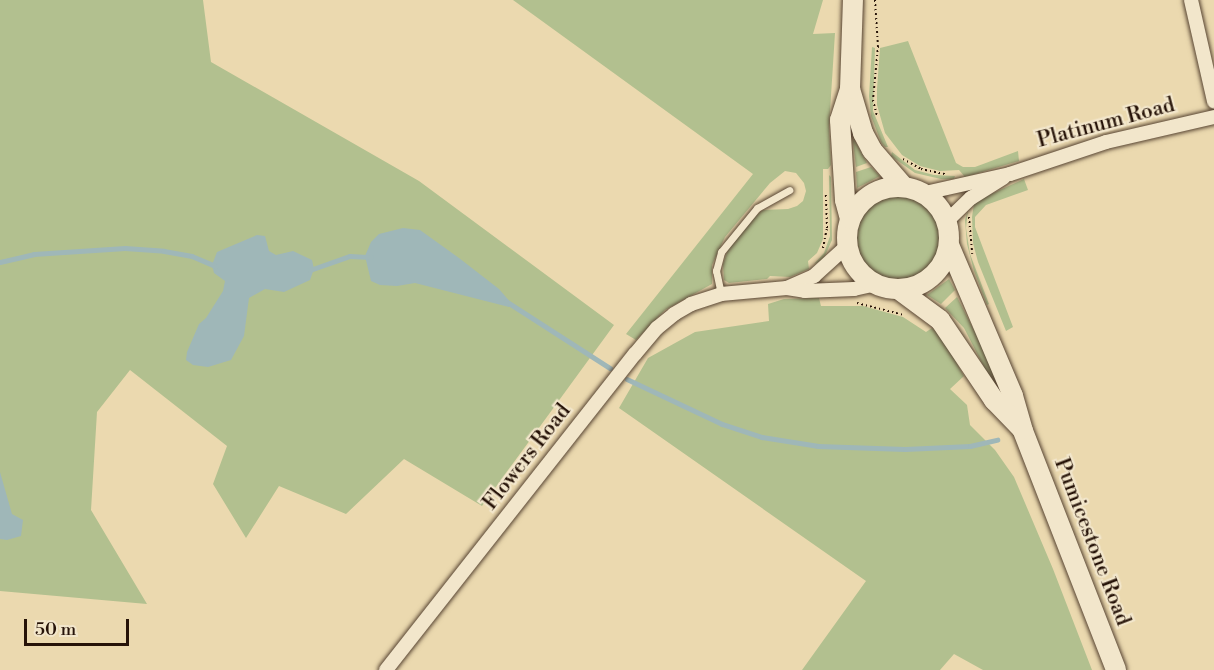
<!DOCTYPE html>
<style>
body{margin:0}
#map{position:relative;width:1214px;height:670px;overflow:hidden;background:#ebd9af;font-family:"Libre Bodoni",serif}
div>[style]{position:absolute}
.green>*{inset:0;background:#b2c08f}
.round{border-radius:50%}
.water>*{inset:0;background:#9fb7b8}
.stream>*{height:4.5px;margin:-2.25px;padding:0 2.25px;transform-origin:2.25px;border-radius:2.25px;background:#9fb7b8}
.path>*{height:2px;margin-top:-1px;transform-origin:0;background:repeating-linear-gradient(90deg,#261308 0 1.5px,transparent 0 4.5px)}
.roads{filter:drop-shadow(0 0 2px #574432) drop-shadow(0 0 2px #574432)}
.lane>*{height:7px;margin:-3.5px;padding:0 3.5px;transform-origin:3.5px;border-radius:3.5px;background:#f2e6cb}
.street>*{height:14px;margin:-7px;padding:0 7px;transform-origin:7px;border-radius:7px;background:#f2e6cb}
.secondary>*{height:20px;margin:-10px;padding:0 10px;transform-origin:10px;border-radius:10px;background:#f2e6cb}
.secondary>.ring{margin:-10px;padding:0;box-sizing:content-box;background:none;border:20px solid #f2e6cb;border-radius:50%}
span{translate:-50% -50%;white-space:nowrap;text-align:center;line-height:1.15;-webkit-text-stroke:4.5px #f2e6cb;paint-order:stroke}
.street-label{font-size:21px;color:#261308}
.scale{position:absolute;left:24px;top:619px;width:105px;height:27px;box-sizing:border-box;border:3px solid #261308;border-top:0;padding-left:8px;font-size:18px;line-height:21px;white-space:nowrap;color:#261308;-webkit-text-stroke:4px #f2e6cb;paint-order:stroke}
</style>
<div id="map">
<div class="green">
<div style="clip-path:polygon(0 0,203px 0,211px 62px,419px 181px,614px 325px,482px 506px,404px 459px,346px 514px,279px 486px,246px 538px,213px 484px,227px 446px,130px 370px,97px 412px,91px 510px,147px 604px,0 591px)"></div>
<div style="clip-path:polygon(513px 0,823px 0,813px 34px,835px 33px,829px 127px,831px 165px,828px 169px,823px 169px,823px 239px,817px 253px,808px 261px,809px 269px,790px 277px,770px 276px,767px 279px,729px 283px,724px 280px,723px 264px,729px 247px,753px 218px,763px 210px,788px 209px,797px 206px,803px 201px,806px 191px,804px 183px,796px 173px,785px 171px,770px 183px,725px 237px,712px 265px,712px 284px,665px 310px,636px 340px,626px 334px,753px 174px)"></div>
<div style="clip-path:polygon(908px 41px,956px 163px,963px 167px,975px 167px,1018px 151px,1019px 161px,965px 177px,959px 170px,940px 171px,920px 166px,902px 155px,885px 133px,877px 105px,877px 89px,880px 48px)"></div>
<div style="clip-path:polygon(872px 47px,875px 48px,873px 111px,888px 147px,885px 147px,881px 142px,871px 116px,869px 96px)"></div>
<div style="clip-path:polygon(854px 139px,867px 163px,856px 167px,853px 142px)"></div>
<div style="clip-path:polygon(892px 152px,915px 170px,934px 175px,955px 176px,954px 179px,941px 179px,915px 173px,891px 156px)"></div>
<div style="clip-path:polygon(871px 167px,880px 176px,857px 188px,856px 172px)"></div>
<div style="clip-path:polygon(829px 175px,831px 177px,832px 240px,823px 260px,814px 264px,824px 253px,830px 236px)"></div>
<div style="clip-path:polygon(1024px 179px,1028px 190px,986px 205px,975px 217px,975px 227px,1013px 327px,1006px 331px,978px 262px,973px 243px,972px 217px,974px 204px,978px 200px)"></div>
<div class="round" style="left:857px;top:196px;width:84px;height:84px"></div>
<div style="clip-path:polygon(968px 210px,966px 228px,970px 254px,989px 304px,987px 305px,974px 271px,967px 244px,965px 220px)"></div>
<div style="clip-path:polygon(949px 279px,955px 290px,941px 304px,927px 295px)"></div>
<div style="clip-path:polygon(957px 297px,979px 340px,1001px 391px,985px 369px,964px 328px,945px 308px)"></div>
<div style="clip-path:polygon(819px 298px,821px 306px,863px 306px,903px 317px,926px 332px,932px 328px,942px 337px,964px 376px,950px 389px,967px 405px,970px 425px,995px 450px,1014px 477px,1053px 569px,1092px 670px,983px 670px,954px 654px,940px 670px,802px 670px,866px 581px,619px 408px,648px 358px,695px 332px,769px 321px,768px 304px,784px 299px)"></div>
</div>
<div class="water">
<div style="clip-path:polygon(403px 228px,420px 230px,459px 258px,499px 289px,511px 303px,509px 307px,415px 283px,397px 286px,380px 285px,371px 281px,365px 256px,371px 242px,379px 234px)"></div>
<div style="clip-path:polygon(257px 235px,265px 236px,269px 251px,276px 255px,293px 251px,312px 260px,314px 269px,310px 280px,284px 292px,265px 289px,249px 298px,244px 336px,231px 360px,208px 367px,193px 365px,186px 360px,187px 352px,199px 324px,206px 318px,223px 291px,225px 281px,214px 273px,212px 265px,217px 252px)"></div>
<div style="clip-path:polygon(0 472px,12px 514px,23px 520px,21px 536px,7px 540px,0 539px)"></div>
</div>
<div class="stream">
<div style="left:0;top:262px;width:35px;rotate:-13deg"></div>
<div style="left:34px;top:254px;width:91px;rotate:-3.8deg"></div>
<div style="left:125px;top:248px;width:39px;rotate:4deg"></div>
<div style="left:164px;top:251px;width:28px;rotate:10deg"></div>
<div style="left:192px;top:256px;width:26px;rotate:23deg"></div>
<div style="left:310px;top:270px;width:42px;rotate:-19.3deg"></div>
<div style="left:350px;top:256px;width:21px;rotate:3deg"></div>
<div style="left:506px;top:301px;width:124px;rotate:32.8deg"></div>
<div style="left:627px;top:379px;width:105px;rotate:25.3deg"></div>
<div style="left:722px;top:424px;width:42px;rotate:18deg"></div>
<div style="left:762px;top:437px;width:57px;rotate:9.1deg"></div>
<div style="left:818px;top:446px;width:87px;rotate:2deg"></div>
<div style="left:905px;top:449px;width:65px;rotate:-2.6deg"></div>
<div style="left:970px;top:446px;width:28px;rotate:-13deg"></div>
</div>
<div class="path">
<div style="left:875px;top:0;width:46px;rotate:86.3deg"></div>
<div style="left:878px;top:46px;width:54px;rotate:95.3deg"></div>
<div style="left:873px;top:100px;width:16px;rotate:76deg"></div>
<div style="left:903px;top:159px;width:21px;rotate:29deg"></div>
<div style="left:921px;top:169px;width:25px;rotate:12deg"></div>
<div style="left:969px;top:217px;width:37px;rotate:85deg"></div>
<div style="left:823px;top:248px;width:20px;rotate:-79deg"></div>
<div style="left:827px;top:228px;width:36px;rotate:-92deg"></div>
<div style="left:857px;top:303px;width:49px;rotate:14.3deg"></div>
</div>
<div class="roads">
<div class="lane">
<div style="left:721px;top:294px;width:24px;rotate:-102deg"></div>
<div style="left:716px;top:271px;width:20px;rotate:-75deg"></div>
<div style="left:721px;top:252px;width:57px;rotate:-50.7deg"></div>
<div style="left:757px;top:208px;width:37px;rotate:-29deg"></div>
</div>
<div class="street">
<div style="left:1191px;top:0;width:104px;rotate:77.2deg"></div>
<div style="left:925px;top:193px;width:87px;rotate:-12.6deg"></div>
<div style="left:1010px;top:174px;width:101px;rotate:-18.4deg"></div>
<div style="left:1106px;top:142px;width:111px;rotate:-13deg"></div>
<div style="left:947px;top:221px;width:33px;rotate:-44deg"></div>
<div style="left:971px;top:198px;width:38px;rotate:-32deg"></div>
<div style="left:787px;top:288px;width:30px;rotate:-24deg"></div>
<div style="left:814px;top:276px;width:45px;rotate:-42.3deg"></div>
<div style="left:386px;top:670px;width:402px;rotate:-51.8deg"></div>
<div style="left:635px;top:354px;width:34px;rotate:-50deg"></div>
<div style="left:657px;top:328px;width:22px;rotate:-39deg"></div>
<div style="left:674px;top:314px;width:20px;rotate:-30deg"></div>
<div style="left:691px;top:304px;width:32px;rotate:-18deg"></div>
<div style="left:721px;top:294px;width:66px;rotate:-5.2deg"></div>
<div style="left:787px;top:288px;width:18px;rotate:9deg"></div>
<div style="left:805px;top:291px;width:49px;rotate:-2.3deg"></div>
<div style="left:854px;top:289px;width:23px;rotate:-13deg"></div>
</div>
<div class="secondary">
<div style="left:850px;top:89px;width:46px;rotate:73.5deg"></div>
<div style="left:863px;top:133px;width:19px;rotate:62deg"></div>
<div style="left:872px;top:150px;width:48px;rotate:49.3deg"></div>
<div class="ring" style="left:847px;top:187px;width:82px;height:82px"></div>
<div style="left:850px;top:219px;width:20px;rotate:-105deg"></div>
<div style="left:845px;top:200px;width:80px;rotate:-93.6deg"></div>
<div style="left:840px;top:120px;width:33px;rotate:-72deg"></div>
<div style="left:850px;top:89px;width:89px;rotate:-88.1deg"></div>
<div style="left:949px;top:245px;width:164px;rotate:67deg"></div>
<div style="left:1013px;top:396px;width:36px;rotate:74deg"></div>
<div style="left:1023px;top:431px;width:256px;rotate:68.7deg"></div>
<div style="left:898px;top:289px;width:52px;rotate:36.4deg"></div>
<div style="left:940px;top:320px;width:97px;rotate:56deg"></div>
<div style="left:994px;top:400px;width:40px;rotate:46deg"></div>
</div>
</div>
<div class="street-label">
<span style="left:1106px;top:123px;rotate:-15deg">Platinum Road</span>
<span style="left:527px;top:457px;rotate:-52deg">Flowers Road</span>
<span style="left:1092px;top:542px;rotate:69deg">Pumicestone Road</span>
</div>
<div class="scale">50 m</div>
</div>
